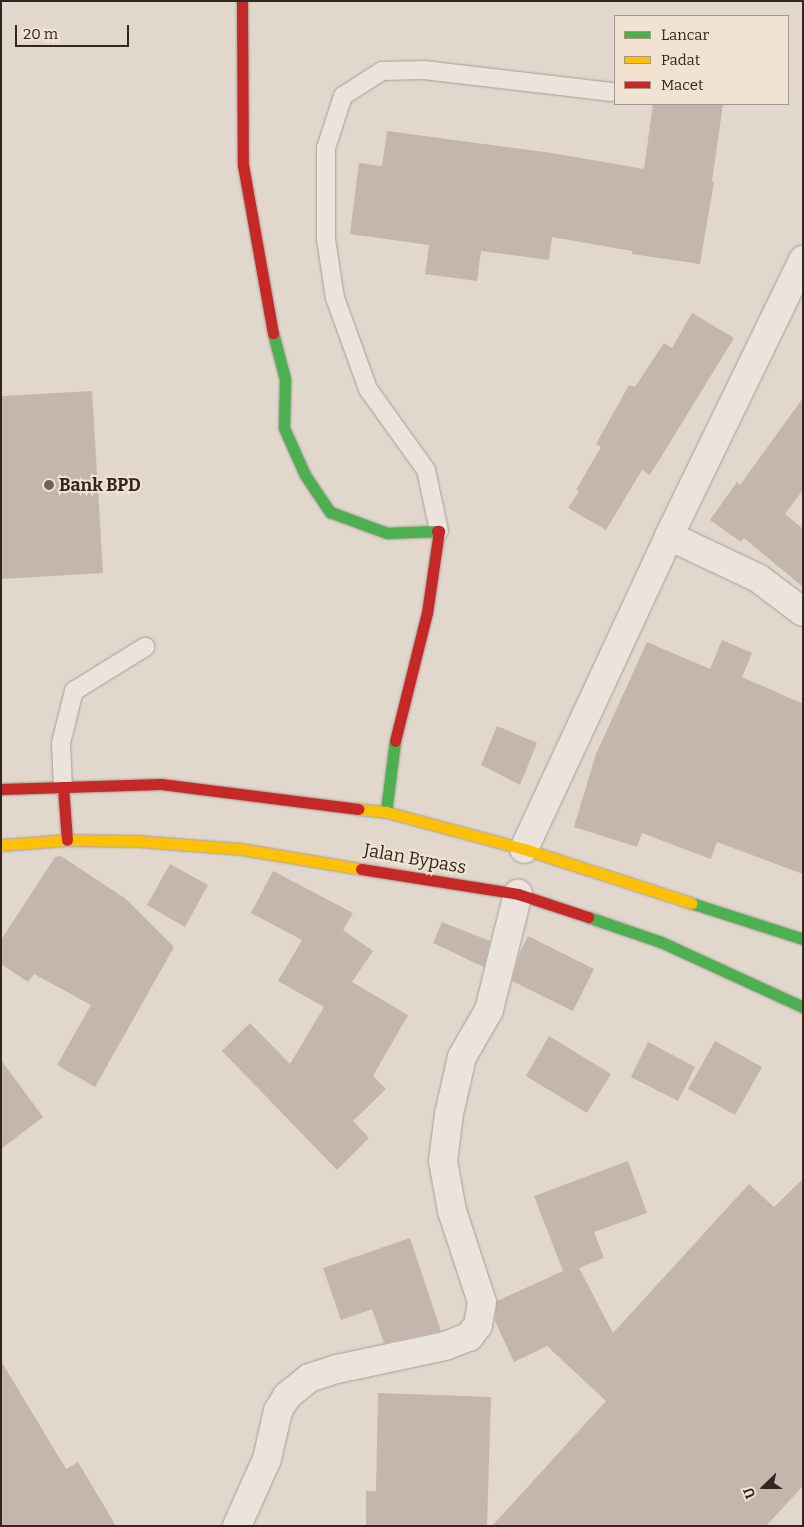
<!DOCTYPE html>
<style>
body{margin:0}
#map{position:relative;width:804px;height:1527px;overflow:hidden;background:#e1d7cc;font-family:Bitter,serif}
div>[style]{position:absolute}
.building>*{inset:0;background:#c4b5ad}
.roads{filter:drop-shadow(0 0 1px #a69d95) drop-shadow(0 0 1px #a69d95)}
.lane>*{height:18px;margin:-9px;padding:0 9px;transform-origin:9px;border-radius:9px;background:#eae4dd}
.street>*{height:28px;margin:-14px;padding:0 14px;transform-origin:14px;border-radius:14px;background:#eae4dd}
.fast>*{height:11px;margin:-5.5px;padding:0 5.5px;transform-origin:5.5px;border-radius:5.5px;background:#4caf50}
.slow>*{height:11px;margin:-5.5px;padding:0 5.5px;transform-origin:5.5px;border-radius:5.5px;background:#ffc107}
.jam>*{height:11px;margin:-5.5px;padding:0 5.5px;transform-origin:5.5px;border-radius:5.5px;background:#c62828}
.dots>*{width:14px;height:14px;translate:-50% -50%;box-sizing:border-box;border:2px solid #f1e2d2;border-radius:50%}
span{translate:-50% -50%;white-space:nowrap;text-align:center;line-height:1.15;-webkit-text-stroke:4px #f1e2d2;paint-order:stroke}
.poi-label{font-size:18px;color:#33251f;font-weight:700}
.left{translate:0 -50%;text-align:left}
.street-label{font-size:18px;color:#33251f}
.frame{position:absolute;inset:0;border:2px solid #33251f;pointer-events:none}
.legend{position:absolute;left:614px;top:15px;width:175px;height:90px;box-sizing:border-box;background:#f1e2d2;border:1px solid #a5968a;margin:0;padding:6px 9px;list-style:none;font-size:15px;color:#33251f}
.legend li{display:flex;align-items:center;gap:10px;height:25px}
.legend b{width:25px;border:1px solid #a5968a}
.north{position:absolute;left:739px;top:1462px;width:50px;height:50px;-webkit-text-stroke:4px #f1e2d2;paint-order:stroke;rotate:248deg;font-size:14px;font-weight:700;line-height:20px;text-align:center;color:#33251f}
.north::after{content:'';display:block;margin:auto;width:18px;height:22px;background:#33251f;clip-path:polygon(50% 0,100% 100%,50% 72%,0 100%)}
.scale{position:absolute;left:15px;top:25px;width:114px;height:22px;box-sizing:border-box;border:2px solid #33251f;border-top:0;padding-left:6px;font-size:15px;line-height:18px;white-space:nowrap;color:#33251f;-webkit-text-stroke:4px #f1e2d2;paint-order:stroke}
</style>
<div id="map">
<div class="building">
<div style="clip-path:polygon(653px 104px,723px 104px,712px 181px,714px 182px,700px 264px,632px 254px,632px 251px,552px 237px,549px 260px,481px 251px,477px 281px,425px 274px,429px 245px,350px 234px,359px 163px,382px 166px,387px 131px,552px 153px,644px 169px)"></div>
<div style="clip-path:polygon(692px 313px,734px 338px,650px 475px,642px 470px,606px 530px,568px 508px,579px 491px,576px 490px,601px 447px,596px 444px,629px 385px,635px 387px,664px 343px,672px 348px)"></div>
<div style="clip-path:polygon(92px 391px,103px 573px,1px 579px,1px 396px)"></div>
<div style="clip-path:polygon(803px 398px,803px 490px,785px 514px,803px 529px,803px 587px,744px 538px,741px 542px,710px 520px,737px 482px,740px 485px)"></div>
<div style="clip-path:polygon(722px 640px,752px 653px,742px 677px,803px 704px,803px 874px,717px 842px,711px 859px,642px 833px,637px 847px,574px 827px,596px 754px,647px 642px,710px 669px)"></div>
<div style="clip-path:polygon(497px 726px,537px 743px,520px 785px,481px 765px)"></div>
<div style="clip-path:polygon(61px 856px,126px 899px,174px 947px,95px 1087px,57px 1065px,91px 1005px,34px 974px,28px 982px,1px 964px,1px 940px,55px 857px)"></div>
<div style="clip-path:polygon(170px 864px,208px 885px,185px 927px,147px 905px)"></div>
<div style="clip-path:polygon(273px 871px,353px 913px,343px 930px,373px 951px,352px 982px,408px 1015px,373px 1076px,386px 1089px,353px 1121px,369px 1138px,337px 1170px,222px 1051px,250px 1023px,290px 1064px,324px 1007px,278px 981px,302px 940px,251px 913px)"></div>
<div style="clip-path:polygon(442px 922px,490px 941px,484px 967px,433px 943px)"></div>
<div style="clip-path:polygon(528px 936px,594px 969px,573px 1011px,512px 981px,520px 952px)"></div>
<div style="clip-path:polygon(549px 1036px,611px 1074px,587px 1113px,526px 1076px)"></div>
<div style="clip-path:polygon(715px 1041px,762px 1067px,735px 1115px,688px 1089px)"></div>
<div style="clip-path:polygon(648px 1042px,695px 1067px,678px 1101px,631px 1077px)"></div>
<div style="clip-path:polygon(1px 1060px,43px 1117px,1px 1149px)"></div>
<div style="clip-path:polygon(628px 1161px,647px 1213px,594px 1232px,604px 1258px,579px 1268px,613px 1333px,749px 1184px,774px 1207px,803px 1179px,803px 1486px,766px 1526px,492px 1526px,606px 1401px,547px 1346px,514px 1362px,495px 1321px,497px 1301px,563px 1271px,534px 1196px)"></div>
<div style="clip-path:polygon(410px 1238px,441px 1331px,384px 1343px,372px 1309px,341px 1320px,323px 1268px)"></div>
<div style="clip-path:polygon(1px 1361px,66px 1469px,78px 1462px,116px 1526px,1px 1526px)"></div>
<div style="clip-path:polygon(378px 1393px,491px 1397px,487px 1526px,366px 1526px,366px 1491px,376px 1491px)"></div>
</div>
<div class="roads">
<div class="lane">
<div style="left:439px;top:531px;width:62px;rotate:-102deg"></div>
<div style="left:426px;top:470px;width:100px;rotate:-125.6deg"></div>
<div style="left:368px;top:389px;width:97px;rotate:-109.9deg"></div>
<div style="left:335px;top:298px;width:60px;rotate:-98.7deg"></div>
<div style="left:326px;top:239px;width:91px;rotate:-90deg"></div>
<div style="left:326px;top:148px;width:55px;rotate:-71.9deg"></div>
<div style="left:343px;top:96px;width:46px;rotate:-32.7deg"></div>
<div style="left:382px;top:71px;width:42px;rotate:-1.4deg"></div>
<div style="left:424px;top:70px;width:189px;rotate:6.7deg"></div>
<div style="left:63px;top:787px;width:44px;rotate:-92.6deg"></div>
<div style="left:61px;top:743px;width:54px;rotate:-76deg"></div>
<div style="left:74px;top:691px;width:84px;rotate:-31.8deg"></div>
</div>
<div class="street">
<div style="left:669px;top:536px;width:98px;rotate:25.3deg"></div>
<div style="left:758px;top:578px;width:56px;rotate:37.1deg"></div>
<div style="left:524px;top:849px;width:345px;rotate:-65.1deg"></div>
<div style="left:669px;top:536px;width:307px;rotate:-64.1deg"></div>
<div style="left:237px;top:1526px;width:73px;rotate:-65.9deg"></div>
<div style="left:267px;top:1459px;width:49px;rotate:-77.1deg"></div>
<div style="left:278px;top:1411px;width:17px;rotate:-59deg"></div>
<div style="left:287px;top:1396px;width:28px;rotate:-39deg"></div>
<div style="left:309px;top:1378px;width:29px;rotate:-18deg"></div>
<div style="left:337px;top:1369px;width:110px;rotate:-12deg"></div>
<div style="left:445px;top:1346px;width:26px;rotate:-21deg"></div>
<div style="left:469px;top:1337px;width:15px;rotate:-53deg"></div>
<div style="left:478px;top:1325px;width:23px;rotate:-80deg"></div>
<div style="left:482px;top:1302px;width:96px;rotate:-108.2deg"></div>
<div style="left:452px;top:1211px;width:51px;rotate:-100.2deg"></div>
<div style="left:443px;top:1161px;width:47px;rotate:-82.7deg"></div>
<div style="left:449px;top:1114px;width:58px;rotate:-77.2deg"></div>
<div style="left:462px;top:1057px;width:54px;rotate:-60.1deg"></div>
<div style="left:489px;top:1010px;width:120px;rotate:-76deg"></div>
</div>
<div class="fast">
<div style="left:273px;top:333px;width:48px;rotate:75.4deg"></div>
<div style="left:285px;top:379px;width:49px;rotate:91.2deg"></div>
<div style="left:284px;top:428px;width:51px;rotate:65.9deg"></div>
<div style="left:305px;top:475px;width:45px;rotate:56deg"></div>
<div style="left:330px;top:512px;width:61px;rotate:20.2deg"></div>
<div style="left:387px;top:533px;width:50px;rotate:-2.3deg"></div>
<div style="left:386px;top:812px;width:72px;rotate:-82.8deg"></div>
<div style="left:691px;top:903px;width:118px;rotate:17.8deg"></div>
<div style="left:588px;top:917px;width:77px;rotate:18.9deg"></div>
<div style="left:661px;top:942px;width:156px;rotate:24.6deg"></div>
</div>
<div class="slow">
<div style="left:358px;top:809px;width:28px;rotate:6deg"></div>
<div style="left:386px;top:812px;width:143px;rotate:15deg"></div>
<div style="left:524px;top:849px;width:176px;rotate:17.9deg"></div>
<div style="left:1px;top:845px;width:66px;rotate:-4.3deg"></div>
<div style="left:67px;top:840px;width:71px;rotate:0.8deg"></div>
<div style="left:138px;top:841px;width:103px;rotate:4.4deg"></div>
<div style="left:241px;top:849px;width:122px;rotate:9.5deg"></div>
</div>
<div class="jam">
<div style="left:242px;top:1px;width:164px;rotate:89.7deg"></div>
<div style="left:243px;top:165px;width:171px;rotate:79.9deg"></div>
<div style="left:395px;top:741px;width:132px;rotate:-76deg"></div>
<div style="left:427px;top:613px;width:83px;rotate:-81.7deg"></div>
<div style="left:439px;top:531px;width:2px;rotate:180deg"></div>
<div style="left:63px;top:787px;width:53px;rotate:85.7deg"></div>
<div style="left:1px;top:789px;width:160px;rotate:-1.8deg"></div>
<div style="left:161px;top:784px;width:199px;rotate:7.2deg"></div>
<div style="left:361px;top:869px;width:159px;rotate:9deg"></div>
<div style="left:518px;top:894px;width:74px;rotate:18.2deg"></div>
</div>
</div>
<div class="dots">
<div style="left:49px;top:485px;background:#70635c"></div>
</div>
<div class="poi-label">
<span class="left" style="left:59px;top:485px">Bank BPD</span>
</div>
<div class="street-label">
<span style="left:415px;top:859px;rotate:10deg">Jalan Bypass</span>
</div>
<div class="frame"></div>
<ul class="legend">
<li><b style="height:6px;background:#4caf50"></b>Lancar</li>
<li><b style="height:6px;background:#ffc107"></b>Padat</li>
<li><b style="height:6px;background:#c62828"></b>Macet</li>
</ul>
<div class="north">U</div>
<div class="scale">20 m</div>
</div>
